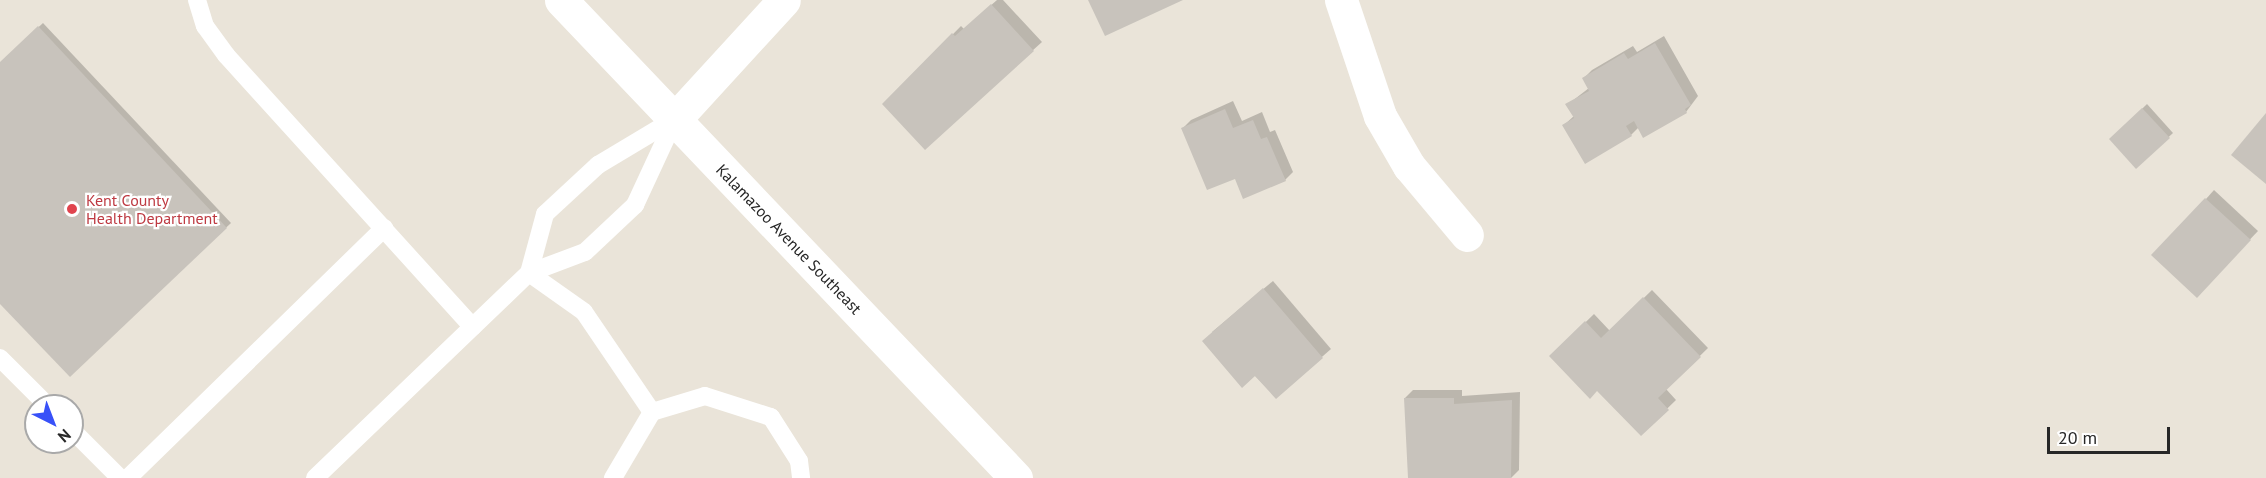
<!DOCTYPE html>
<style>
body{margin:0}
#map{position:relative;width:2266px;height:478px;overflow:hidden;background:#eae4d9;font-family:"PT Sans",sans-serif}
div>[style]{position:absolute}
.shadow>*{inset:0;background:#0003}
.building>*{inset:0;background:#c8c3bc}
.service>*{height:18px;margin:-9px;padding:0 9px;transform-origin:9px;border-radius:9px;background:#fff}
.minor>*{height:33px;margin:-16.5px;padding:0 16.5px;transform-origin:16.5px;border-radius:16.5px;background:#fff}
.secondary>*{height:33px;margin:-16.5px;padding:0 16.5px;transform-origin:16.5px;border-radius:16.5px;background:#fff}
.dots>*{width:16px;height:16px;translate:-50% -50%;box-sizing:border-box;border:3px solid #fff;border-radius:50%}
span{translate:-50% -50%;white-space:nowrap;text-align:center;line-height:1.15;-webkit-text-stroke:4.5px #fff;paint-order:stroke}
.health-label{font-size:16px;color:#be3a42}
.left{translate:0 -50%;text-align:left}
.street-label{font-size:16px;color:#272727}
.north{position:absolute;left:24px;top:394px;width:60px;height:60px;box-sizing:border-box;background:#fff;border:2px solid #a9a9a9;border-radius:50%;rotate:138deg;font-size:16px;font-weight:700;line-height:24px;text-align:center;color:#272727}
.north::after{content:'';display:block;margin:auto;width:21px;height:27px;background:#3851f8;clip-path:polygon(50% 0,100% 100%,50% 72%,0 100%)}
.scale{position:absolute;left:2047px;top:427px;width:123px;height:27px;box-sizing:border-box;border:3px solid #272727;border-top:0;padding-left:8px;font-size:18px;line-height:21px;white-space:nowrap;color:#272727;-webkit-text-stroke:4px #fff;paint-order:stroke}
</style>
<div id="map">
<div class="shadow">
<div style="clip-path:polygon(997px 0,1003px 0,1042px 42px,925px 148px,884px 104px,961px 26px,964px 29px)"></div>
<div style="clip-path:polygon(43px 23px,231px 223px,70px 375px,0 302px,0 63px)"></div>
<div style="clip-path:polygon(1664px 36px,1698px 96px,1686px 112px,1639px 127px,1631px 135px,1564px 125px,1574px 116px,1567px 105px,1589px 88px,1584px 78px,1592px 70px,1633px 46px,1637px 52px)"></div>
<div style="clip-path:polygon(1233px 101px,1242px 121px,1262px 112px,1270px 132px,1275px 130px,1293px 172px,1285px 180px,1235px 177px,1183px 128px,1191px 120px)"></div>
<div style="clip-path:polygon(2147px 104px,2173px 133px,2136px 167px,2111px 139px)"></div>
<div style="clip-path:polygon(2214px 190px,2258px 231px,2205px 287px,2206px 199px)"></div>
<div style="clip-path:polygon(1273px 281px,1331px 349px,1276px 397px,1212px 332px)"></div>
<div style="clip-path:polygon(1652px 290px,1708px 348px,1666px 389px,1676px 400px,1641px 434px,1597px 389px,1551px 356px,1594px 314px,1610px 331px)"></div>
<div style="clip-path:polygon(1413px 390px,1462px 390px,1462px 396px,1520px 392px,1519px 470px,1511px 478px,1409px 478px,1405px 398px)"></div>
</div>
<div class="building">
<div style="clip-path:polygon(1088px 0,1183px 0,1105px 36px)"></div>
<div style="clip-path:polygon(991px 4px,1034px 51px,925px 150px,882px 104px,952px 33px,955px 36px)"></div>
<div style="clip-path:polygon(38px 26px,227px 228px,70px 377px,0 304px,0 62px)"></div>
<div style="clip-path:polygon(1655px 43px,1691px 105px,1685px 109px,1687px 113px,1643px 138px,1634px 121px,1626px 126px,1632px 136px,1585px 164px,1562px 125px,1574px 118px,1565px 104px,1589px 91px,1582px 78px,1624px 53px,1628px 59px)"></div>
<div style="clip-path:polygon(2142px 108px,2170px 138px,2136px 169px,2109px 139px)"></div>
<div style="clip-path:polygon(1225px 109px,1233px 128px,1253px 120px,1261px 139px,1267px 137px,1286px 181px,1243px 199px,1235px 179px,1207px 190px,1181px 128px)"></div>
<div style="clip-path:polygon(2266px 113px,2266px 184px,2231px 155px)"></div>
<div style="clip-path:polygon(2205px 198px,2251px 240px,2197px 298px,2151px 255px)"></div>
<div style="clip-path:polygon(1263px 288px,1323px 358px,1276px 399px,1255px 376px,1242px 388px,1202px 341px)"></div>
<div style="clip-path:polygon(1643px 297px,1701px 357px,1658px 398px,1669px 410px,1641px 436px,1597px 391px,1590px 399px,1549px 356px,1585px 321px,1601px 338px)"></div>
<div style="clip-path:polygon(1404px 398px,1454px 398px,1454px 404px,1512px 400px,1511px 478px,1408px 478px)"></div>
</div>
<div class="service">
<div style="left:197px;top:0;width:27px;rotate:73deg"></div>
<div style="left:205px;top:26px;width:36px;rotate:54deg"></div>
<div style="left:226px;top:55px;width:367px;rotate:47.8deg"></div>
<div style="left:529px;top:273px;width:61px;rotate:-74.8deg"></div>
<div style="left:545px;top:214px;width:72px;rotate:-42.8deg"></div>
<div style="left:598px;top:165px;width:90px;rotate:-30.9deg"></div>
<div style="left:529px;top:273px;width:67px;rotate:35.3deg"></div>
<div style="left:584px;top:312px;width:121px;rotate:55.8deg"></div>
<div style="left:0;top:358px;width:68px;rotate:45deg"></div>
<div style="left:72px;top:430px;width:68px;rotate:45deg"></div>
<div style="left:128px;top:478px;width:358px;rotate:-44.3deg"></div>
<div style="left:315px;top:478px;width:296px;rotate:-43.8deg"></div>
<div style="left:529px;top:273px;width:60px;rotate:-20.6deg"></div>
<div style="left:585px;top:252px;width:69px;rotate:-43.2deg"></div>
<div style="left:635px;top:205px;width:95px;rotate:-65.1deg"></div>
<div style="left:613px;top:478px;width:77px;rotate:-59.4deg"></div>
<div style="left:652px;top:412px;width:55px;rotate:-16.8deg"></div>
<div style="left:705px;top:396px;width:69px;rotate:17.7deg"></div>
<div style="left:771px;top:417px;width:52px;rotate:57.5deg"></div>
<div style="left:799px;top:461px;width:17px;rotate:83deg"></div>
</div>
<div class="minor">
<div style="left:1341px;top:0;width:122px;rotate:71.4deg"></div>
<div style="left:1380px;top:116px;width:58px;rotate:59.9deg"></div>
<div style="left:1409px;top:166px;width:90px;rotate:50deg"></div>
<div style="left:675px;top:119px;width:161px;rotate:-47.5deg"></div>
</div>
<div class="secondary">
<div style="left:561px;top:0;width:660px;rotate:46.41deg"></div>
</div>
<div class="dots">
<div style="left:72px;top:209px;background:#e0444e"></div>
</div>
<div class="health-label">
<span class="left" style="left:86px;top:209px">Kent County<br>Health Department</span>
</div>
<div class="street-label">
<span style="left:789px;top:239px;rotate:46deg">Kalamazoo Avenue Southeast</span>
</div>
<div class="north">N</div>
<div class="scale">20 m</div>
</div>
